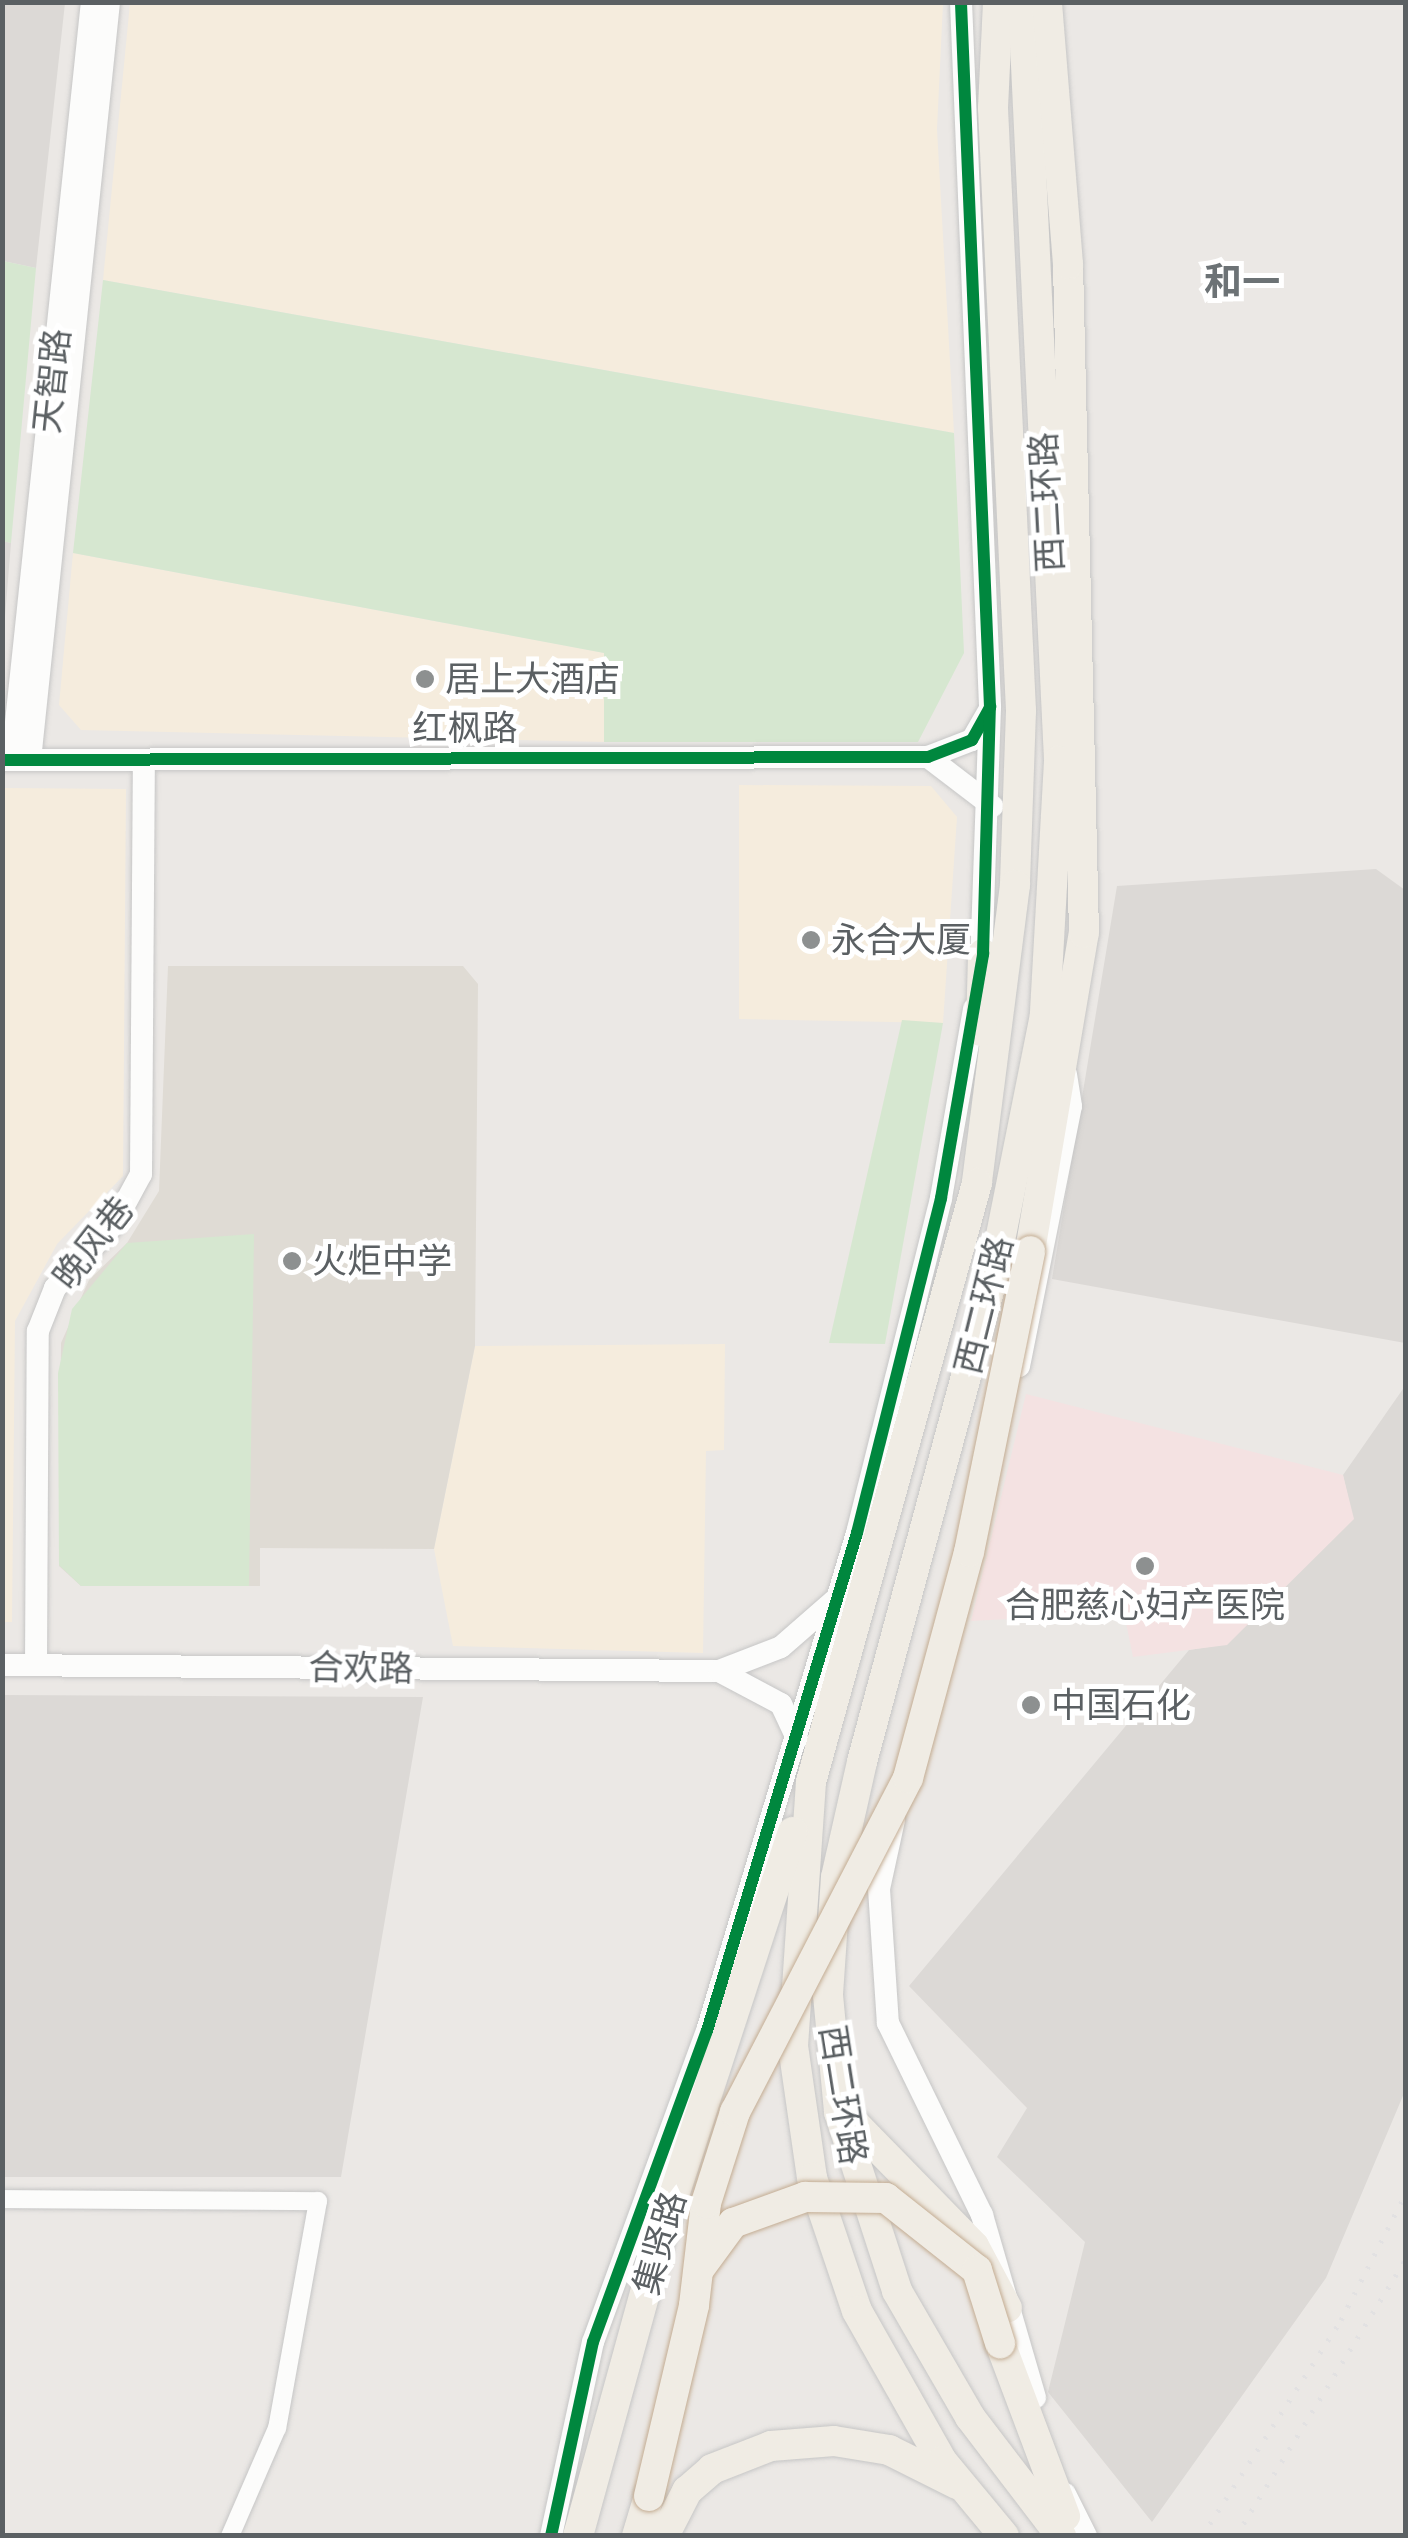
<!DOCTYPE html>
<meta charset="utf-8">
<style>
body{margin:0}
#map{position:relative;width:1408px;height:2538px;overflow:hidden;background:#ebe8e5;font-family:Helvetica,"Noto Sans SC",sans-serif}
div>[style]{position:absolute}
.commercial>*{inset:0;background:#f5ecdd}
.industrial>*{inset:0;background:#dcd9d6}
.education>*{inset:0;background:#dfdbd4}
.medical>*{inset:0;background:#f4e2e2}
.green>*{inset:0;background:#d6e7d0}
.roads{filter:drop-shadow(0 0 2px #c6c6c6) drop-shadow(0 0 2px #c6c6c6)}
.minor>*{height:18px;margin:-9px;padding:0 9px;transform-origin:9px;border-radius:9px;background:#fcfcfb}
.tertiary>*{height:22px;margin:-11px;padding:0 11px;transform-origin:11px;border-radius:11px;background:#fcfcfb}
.trunk>*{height:30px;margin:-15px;padding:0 15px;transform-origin:15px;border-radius:15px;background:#f0ece4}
.rail>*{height:5px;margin-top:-2.5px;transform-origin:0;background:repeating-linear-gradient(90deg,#e2e1e2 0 2.5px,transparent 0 14.5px)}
.bridges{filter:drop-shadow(0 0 2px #c3ac92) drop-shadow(0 0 2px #c3ac92)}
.trunk-bridge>*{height:30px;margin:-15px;padding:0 15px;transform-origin:15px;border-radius:15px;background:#f0ece4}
.cycleway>*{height:12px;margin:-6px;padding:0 6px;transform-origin:6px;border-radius:6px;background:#00873e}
.dots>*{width:28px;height:28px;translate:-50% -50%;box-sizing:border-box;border:5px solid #fff;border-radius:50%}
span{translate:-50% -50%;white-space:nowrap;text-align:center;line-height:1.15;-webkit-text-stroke:10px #fff;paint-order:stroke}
.street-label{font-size:35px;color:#5b6063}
.poi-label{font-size:35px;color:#5b6063}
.left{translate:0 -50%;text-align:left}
.neighbourhood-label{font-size:38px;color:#6c7275;font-weight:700}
.frame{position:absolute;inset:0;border:5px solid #5b6063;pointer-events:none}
</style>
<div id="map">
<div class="commercial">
<div style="clip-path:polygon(130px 3px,943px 3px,937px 129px,954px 433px,103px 280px)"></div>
<div style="clip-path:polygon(73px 553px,605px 653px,604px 742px,81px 730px,59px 705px)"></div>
<div style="clip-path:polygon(739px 785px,931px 786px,957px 817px,943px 1023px,739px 1019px)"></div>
<div style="clip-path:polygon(3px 788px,126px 789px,123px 1176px,57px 1244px,15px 1321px,12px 1622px,2px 1622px)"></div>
<div style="clip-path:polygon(725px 1344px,724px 1450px,706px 1451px,703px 1653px,453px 1646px,434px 1549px,475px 1346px)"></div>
</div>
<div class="industrial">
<div style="clip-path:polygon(2px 3px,65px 3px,36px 268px,3px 261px)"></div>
<div style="clip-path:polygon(3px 541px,11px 543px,3px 641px,2px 541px)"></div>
<div style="clip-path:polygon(1376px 869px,1405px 890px,1405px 1343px,1052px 1279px,1117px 886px)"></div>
<div style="clip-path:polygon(1405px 1386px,1405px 2091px,1326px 2278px,1152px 2522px,1048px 2392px,1085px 2242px,997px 2157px,1027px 2108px,909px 1986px,1189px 1650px,1227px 1644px,1353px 1519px,1343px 1475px)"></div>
<div style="clip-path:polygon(3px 1695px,423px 1697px,341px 2177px,3px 2177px)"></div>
</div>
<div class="education">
<div style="clip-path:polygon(168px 966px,463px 966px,478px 984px,475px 1346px,434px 1549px,260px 1548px,260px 1586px,81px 1586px,59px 1566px,61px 1343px,89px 1280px,127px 1243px,159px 1191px)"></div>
</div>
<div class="medical">
<div style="clip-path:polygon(1026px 1394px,1343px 1475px,1354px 1519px,1227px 1645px,1133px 1657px,1124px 1613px,971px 1621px)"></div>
</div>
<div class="green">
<div style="clip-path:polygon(3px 261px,36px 268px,11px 543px,2px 541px)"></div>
<div style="clip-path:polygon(103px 280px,954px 433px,964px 653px,918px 742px,604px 742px,604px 653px,73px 553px)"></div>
<div style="clip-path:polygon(902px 1020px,943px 1023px,885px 1344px,829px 1343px)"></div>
<div style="clip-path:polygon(254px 1234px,249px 1586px,81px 1586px,59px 1565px,58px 1373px,72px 1309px,127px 1243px)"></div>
</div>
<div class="roads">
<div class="minor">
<div style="left:2px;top:2199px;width:316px;rotate:0.4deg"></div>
<div style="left:318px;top:2201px;width:231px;rotate:100.2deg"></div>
<div style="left:277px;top:2428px;width:118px;rotate:113.5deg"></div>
</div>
<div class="tertiary">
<div style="left:961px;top:2px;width:706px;rotate:87.64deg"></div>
<div style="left:990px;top:707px;width:261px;rotate:92deg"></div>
<div style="left:928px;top:757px;width:81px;rotate:37.4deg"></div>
<div style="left:2px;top:760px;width:926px;rotate:-0.19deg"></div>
<div style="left:928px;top:757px;width:47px;rotate:-21.1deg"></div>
<div style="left:972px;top:740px;width:34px;rotate:-60deg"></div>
<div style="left:12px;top:760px;width:762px;rotate:-83.98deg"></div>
<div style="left:30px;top:760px;width:762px;rotate:-84.05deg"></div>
<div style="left:1019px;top:1366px;width:265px;rotate:-78.7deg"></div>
<div style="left:1071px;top:1106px;width:32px;rotate:-99deg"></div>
<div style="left:2px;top:1665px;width:717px;rotate:0.48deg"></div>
<div style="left:719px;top:1671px;width:66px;rotate:-21.2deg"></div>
<div style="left:781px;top:1647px;width:73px;rotate:-41.1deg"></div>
<div style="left:36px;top:1665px;width:334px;rotate:-89.7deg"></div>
<div style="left:38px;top:1331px;width:46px;rotate:-68.4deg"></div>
<div style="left:55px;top:1288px;width:87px;rotate:-47.3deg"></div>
<div style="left:114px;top:1224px;width:57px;rotate:-61.6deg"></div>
<div style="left:141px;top:1174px;width:414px;rotate:-89.6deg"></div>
<div style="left:719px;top:1671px;width:70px;rotate:28deg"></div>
<div style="left:781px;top:1704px;width:38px;rotate:65deg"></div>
<div style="left:894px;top:1820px;width:71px;rotate:102.3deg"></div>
<div style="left:879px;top:1889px;width:134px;rotate:86.2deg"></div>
<div style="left:888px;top:2023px;width:214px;rotate:63.9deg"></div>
<div style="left:982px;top:2215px;width:190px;rotate:73.8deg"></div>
<div style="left:1065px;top:2494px;width:47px;rotate:63.4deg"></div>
<div style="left:551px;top:2536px;width:198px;rotate:-77.8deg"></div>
<div style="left:593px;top:2342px;width:331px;rotate:-69.9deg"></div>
<div style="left:707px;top:2031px;width:520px;rotate:-73.24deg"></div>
<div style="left:857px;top:1533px;width:345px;rotate:-75.9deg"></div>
<div style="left:941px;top:1198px;width:192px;rotate:-80.1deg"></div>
</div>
<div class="trunk">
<div style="left:998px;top:2px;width:106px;rotate:92.7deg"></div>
<div style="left:993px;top:108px;width:604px;rotate:87.34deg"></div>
<div style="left:1021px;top:711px;width:174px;rotate:92deg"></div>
<div style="left:1015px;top:885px;width:300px;rotate:97.3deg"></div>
<div style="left:977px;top:1183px;width:622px;rotate:105.49deg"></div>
<div style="left:811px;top:1782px;width:265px;rotate:93.9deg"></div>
<div style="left:793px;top:2046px;width:133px;rotate:81.8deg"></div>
<div style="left:812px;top:2178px;width:140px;rotate:71.3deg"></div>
<div style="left:857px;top:2311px;width:172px;rotate:60.5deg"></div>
<div style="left:942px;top:2461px;width:97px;rotate:50.4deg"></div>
<div style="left:1023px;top:2px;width:760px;rotate:87.28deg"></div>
<div style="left:1059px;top:761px;width:254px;rotate:93.2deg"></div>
<div style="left:1045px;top:1015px;width:270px;rotate:101.3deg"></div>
<div style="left:992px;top:1280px;width:499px;rotate:105.1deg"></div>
<div style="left:862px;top:1762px;width:118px;rotate:102.7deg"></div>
<div style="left:836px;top:1877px;width:118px;rotate:93.9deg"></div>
<div style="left:828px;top:1995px;width:118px;rotate:84.6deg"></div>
<div style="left:839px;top:2112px;width:188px;rotate:72deg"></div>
<div style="left:897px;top:2291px;width:146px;rotate:59.9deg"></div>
<div style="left:970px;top:2417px;width:150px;rotate:52.6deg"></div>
<div style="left:981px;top:1031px;width:77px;rotate:-88.5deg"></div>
<div style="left:1030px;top:1251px;width:323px;rotate:-80.4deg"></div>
<div style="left:1084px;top:933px;width:669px;rotate:-91.37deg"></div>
<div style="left:1068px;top:264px;width:263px;rotate:-94.6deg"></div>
<div style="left:848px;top:2117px;width:180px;rotate:45.7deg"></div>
<div style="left:974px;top:2246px;width:70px;rotate:62deg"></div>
<div style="left:1000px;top:2343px;width:185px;rotate:69.4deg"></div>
<div style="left:578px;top:2536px;width:315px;rotate:-74.6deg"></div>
<div style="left:662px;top:2232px;width:421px;rotate:-71.9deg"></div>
<div style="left:637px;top:2536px;width:42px;rotate:-73.3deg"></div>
<div style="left:664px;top:2536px;width:51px;rotate:-62.9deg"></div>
<div style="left:687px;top:2491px;width:33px;rotate:-41deg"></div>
<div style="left:712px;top:2469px;width:63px;rotate:-21.3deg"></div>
<div style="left:771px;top:2446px;width:63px;rotate:-4.5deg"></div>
<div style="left:834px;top:2441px;width:56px;rotate:9.3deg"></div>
<div style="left:889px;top:2450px;width:76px;rotate:26.6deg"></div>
</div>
</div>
<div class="rail">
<div style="left:1202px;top:2536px;width:257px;rotate:-57.2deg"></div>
<div style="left:1341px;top:2320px;width:143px;rotate:-62.9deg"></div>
<div style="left:1236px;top:2536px;width:325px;rotate:-58.5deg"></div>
</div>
<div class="bridges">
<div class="trunk-bridge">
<div style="left:700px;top:2268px;width:56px;rotate:-53.7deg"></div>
<div style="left:733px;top:2223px;width:77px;rotate:-19.9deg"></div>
<div style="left:805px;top:2197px;width:81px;rotate:0.7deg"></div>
<div style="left:886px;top:2198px;width:116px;rotate:38.4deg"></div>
<div style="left:977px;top:2270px;width:77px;rotate:72.5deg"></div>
<div style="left:649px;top:2496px;width:196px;rotate:-76.7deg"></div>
<div style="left:694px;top:2305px;width:103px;rotate:-83.3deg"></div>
<div style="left:706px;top:2203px;width:96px;rotate:-72.3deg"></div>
<div style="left:735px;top:2112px;width:376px;rotate:-62.6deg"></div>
<div style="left:908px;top:1778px;width:234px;rotate:-74.9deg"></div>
<div style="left:969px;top:1552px;width:307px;rotate:-78.5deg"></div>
</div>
</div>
<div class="cycleway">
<div style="left:2px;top:760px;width:926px;rotate:-0.19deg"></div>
<div style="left:928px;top:757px;width:47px;rotate:-21.1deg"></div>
<div style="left:972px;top:740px;width:38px;rotate:-61deg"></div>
<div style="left:551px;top:2536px;width:198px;rotate:-77.8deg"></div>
<div style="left:593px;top:2342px;width:331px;rotate:-69.9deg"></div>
<div style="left:707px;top:2031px;width:520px;rotate:-73.24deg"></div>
<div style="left:857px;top:1533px;width:345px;rotate:-75.9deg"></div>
<div style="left:941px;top:1198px;width:248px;rotate:-80.2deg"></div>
<div style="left:983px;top:954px;width:247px;rotate:-88.4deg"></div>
<div style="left:990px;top:707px;width:706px;rotate:-92.36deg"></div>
</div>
<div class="dots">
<div style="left:425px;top:679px;background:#8d9090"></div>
<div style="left:811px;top:940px;background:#8d9090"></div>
<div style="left:292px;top:1261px;background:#8d9090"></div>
<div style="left:1145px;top:1566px;background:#8d9090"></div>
<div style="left:1031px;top:1705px;background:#8d9090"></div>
</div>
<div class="street-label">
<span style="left:52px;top:381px;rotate:-84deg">天智路</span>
<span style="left:1047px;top:502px;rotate:-93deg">西二环路</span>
<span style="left:465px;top:728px">红枫路</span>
<span style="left:93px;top:1243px;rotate:-52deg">晚风巷</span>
<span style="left:984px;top:1305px;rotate:-76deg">西二环路</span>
<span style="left:361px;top:1668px;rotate:1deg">合欢路</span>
<span style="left:843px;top:2095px;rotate:81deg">西二环路</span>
<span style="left:660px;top:2243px;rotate:-74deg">集贤路</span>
</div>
<div class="poi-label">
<span class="left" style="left:445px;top:679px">居上大酒店</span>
<span class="left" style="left:831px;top:940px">永合大厦</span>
<span class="left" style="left:312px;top:1261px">火炬中学</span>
<span style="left:1145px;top:1605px">合肥慈心妇产医院</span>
<span class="left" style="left:1051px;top:1705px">中国石化</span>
</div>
<div class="neighbourhood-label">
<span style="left:1242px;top:283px">和一</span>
</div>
<div class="frame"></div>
</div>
